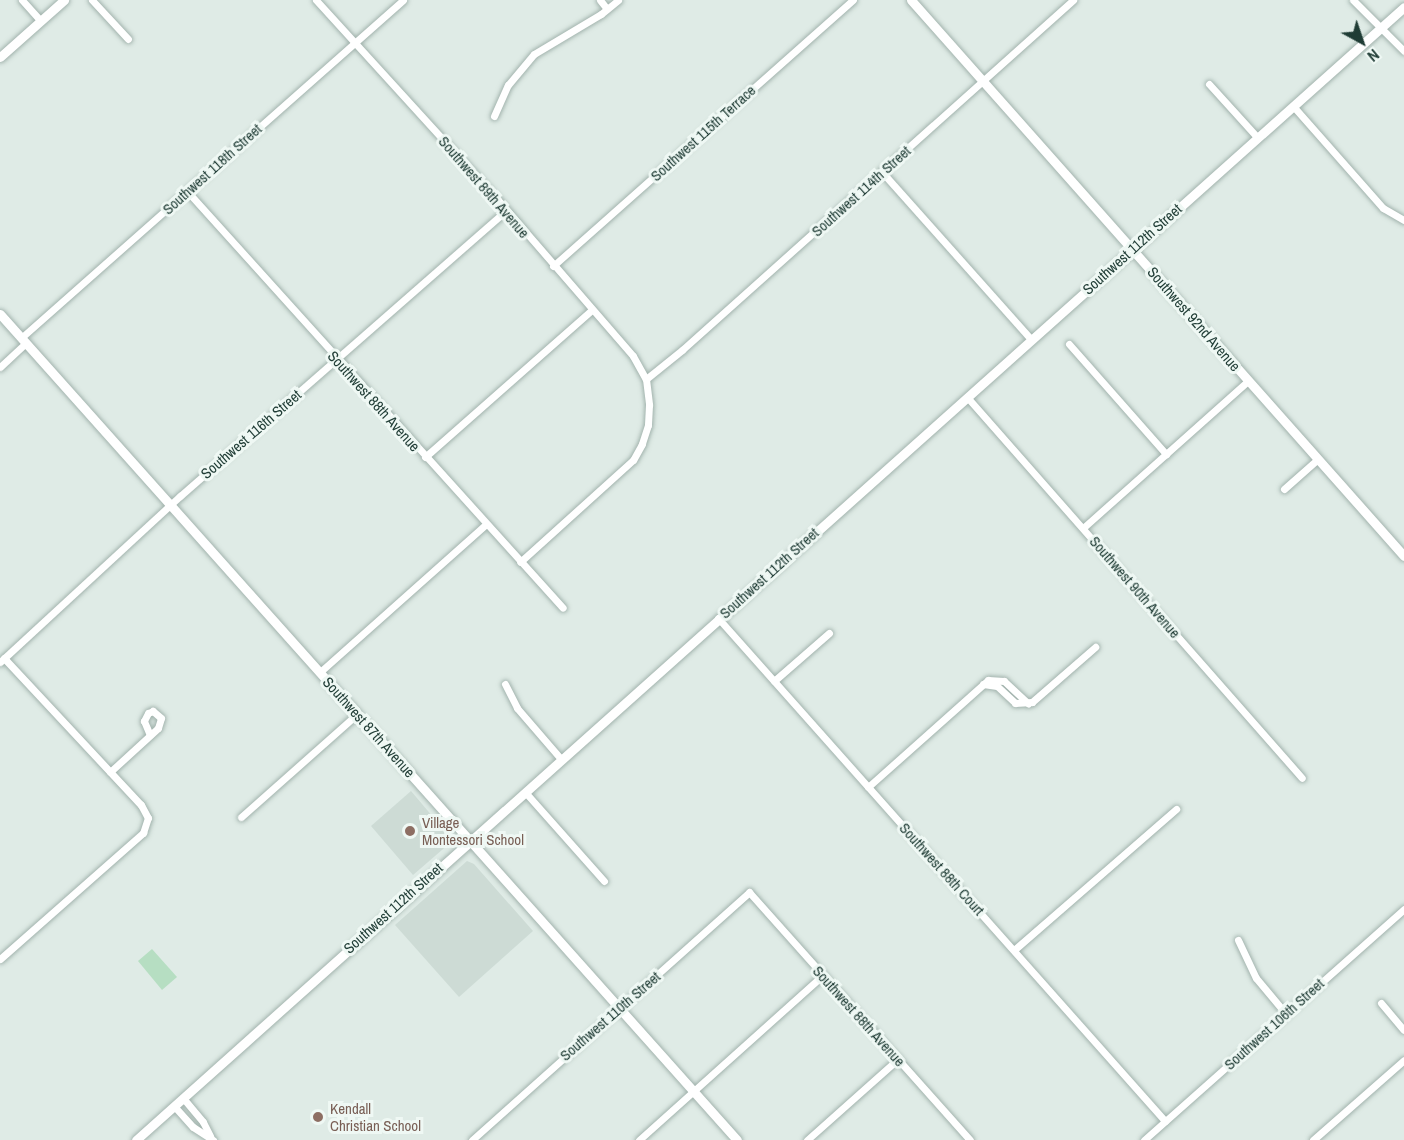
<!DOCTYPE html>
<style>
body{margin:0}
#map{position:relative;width:1404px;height:1140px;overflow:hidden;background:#dfebe6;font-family:"Archivo Narrow",sans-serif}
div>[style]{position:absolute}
.built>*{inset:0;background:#cddbd5}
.green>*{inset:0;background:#b6dec2}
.roads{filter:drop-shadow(0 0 2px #a2b3ad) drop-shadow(0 0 2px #a2b3ad)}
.street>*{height:7px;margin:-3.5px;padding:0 3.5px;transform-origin:3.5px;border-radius:3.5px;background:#fff}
.secondary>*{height:9px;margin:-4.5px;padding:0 4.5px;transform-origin:4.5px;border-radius:4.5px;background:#fff}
.dots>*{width:16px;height:16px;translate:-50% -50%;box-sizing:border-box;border:3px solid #eff8f4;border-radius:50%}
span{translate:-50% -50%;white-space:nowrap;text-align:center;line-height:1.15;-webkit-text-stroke:6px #eff8f4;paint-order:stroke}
.street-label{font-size:15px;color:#1f3c35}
.education-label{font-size:15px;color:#785e54}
.left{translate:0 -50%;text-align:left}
.north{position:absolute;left:1332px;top:12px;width:60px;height:60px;-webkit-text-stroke:4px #eff8f4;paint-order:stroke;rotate:140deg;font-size:16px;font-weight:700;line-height:24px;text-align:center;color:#1f3c35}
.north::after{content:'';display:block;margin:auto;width:21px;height:27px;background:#1f3c35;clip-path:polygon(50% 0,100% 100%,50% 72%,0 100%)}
</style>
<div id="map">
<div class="built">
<div style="clip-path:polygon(411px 791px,449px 836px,450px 843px,413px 875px,371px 826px)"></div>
<div style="clip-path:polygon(467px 861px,474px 864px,533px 931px,459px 997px,395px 925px)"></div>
</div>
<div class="green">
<div style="clip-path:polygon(152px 949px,177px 977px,162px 990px,138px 961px)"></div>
</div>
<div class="roads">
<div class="street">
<div style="left:22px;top:0;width:28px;rotate:48deg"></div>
<div style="left:92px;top:0;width:53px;rotate:47.3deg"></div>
<div style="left:316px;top:0;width:270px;rotate:47.7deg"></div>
<div style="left:498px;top:200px;width:206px;rotate:49.1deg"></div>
<div style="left:633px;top:356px;width:26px;rotate:61deg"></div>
<div style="left:646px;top:379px;width:26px;rotate:83deg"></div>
<div style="left:649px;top:405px;width:20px;rotate:93deg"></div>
<div style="left:648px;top:425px;width:20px;rotate:108deg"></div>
<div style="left:642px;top:444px;width:18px;rotate:119deg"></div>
<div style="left:633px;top:460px;width:152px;rotate:137.9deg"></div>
<div style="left:600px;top:0;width:11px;rotate:52deg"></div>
<div style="left:1353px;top:0;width:72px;rotate:45deg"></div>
<div style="left:1209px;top:84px;width:73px;rotate:47.8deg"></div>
<div style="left:1293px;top:106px;width:136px;rotate:48.6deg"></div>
<div style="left:1383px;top:208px;width:24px;rotate:30deg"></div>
<div style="left:494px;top:116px;width:34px;rotate:-66deg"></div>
<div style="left:508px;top:85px;width:40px;rotate:-50deg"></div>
<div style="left:534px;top:54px;width:78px;rotate:-30.8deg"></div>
<div style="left:601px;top:14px;width:22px;rotate:-39deg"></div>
<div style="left:882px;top:172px;width:224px;rotate:48.3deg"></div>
<div style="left:187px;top:191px;width:561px;rotate:47.96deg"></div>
<div style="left:553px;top:266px;width:401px;rotate:-41.6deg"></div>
<div style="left:21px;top:338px;width:510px;rotate:-41.5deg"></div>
<div style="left:1069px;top:344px;width:147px;rotate:48.6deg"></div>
<div style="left:0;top:367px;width:35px;rotate:-43deg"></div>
<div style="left:646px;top:379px;width:46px;rotate:-38.9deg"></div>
<div style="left:682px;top:350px;width:525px;rotate:-41.83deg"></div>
<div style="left:967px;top:397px;width:507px;rotate:48.68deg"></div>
<div style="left:425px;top:457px;width:222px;rotate:-41.4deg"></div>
<div style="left:1284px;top:489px;width:45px;rotate:-41.4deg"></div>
<div style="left:1083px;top:528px;width:221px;rotate:-41.7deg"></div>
<div style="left:718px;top:618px;width:673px;rotate:48.37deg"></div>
<div style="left:0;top:662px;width:245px;rotate:-42.7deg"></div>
<div style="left:180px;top:496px;width:433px;rotate:-41.2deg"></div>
<div style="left:320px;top:672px;width:222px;rotate:-41.7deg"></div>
<div style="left:774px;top:681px;width:73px;rotate:-41.1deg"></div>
<div style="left:505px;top:684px;width:27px;rotate:63deg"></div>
<div style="left:517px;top:708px;width:67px;rotate:49.2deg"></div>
<div style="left:983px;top:684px;width:14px;rotate:8deg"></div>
<div style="left:997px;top:686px;width:25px;rotate:43deg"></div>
<div style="left:1015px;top:703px;width:17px;rotate:-3deg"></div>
<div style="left:1032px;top:702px;width:84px;rotate:-41.1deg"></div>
<div style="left:110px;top:772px;width:65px;rotate:-42.5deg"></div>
<div style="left:158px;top:728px;width:10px;rotate:-73deg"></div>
<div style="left:161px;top:718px;width:11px;rotate:-139deg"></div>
<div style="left:153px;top:711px;width:5px;rotate:158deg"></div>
<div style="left:148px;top:713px;width:9px;rotate:117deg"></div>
<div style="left:144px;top:721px;width:15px;rotate:67deg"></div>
<div style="left:868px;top:787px;width:161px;rotate:-41.7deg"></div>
<div style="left:988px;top:680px;width:16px;rotate:4deg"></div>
<div style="left:1004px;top:681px;width:33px;rotate:43deg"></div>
<div style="left:525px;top:792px;width:119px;rotate:48.4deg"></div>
<div style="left:241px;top:817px;width:155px;rotate:-41.6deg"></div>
<div style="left:1238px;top:940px;width:42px;rotate:64.7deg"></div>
<div style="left:1256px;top:978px;width:47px;rotate:50.2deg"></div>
<div style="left:1014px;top:950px;width:215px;rotate:-41deg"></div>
<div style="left:0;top:959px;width:191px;rotate:-41.4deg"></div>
<div style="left:143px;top:833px;width:16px;rotate:-72deg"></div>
<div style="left:148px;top:818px;width:15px;rotate:-118deg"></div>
<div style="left:141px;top:805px;width:201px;rotate:-133deg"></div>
<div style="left:1381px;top:1003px;width:35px;rotate:50deg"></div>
<div style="left:183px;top:1098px;width:31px;rotate:50deg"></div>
<div style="left:203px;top:1122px;width:16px;rotate:63deg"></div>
<div style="left:174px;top:1106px;width:28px;rotate:48deg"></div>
<div style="left:193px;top:1127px;width:24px;rotate:33deg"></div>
<div style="left:472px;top:1140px;width:372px;rotate:-41.8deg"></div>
<div style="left:749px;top:892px;width:332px;rotate:48.3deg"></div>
<div style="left:639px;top:1140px;width:247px;rotate:-41.9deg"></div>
<div style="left:807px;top:1140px;width:122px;rotate:-41.7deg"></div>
<div style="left:1144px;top:1140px;width:348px;rotate:-41.6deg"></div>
<div style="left:1313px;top:1140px;width:121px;rotate:-41.3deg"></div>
</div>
<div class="secondary">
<div style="left:911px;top:0;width:743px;rotate:48.44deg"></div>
<div style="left:0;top:57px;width:86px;rotate:-41.7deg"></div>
<div style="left:0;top:314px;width:1107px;rotate:48.26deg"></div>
<div style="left:136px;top:1140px;width:1700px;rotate:-41.78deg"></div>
</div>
</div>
<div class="dots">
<div style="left:410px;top:831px;background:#8d6e63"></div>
<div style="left:318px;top:1117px;background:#8d6e63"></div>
</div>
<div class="street-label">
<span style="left:703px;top:133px;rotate:-42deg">Southwest 115th Terrace</span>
<span style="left:212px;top:169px;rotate:-42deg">Southwest 118th Street</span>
<span style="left:484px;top:187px;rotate:49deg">Southwest 89th Avenue</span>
<span style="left:861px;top:191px;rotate:-42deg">Southwest 114th Street</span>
<span style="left:1132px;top:249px;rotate:-42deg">Southwest 112th Street</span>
<span style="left:1194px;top:319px;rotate:49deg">Southwest 92nd Avenue</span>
<span style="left:374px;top:401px;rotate:48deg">Southwest 88th Avenue</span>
<span style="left:251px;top:434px;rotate:-41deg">Southwest 116th Street</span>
<span style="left:769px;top:573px;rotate:-42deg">Southwest 112th Street</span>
<span style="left:1135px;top:587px;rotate:49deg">Southwest 90th Avenue</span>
<span style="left:369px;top:727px;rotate:48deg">Southwest 87th Avenue</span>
<span style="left:942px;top:869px;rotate:48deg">Southwest 88th Court</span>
<span style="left:393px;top:908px;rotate:-42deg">Southwest 112th Street</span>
<span style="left:610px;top:1016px;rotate:-41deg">Southwest 110th Street</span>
<span style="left:859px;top:1016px;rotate:48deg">Southwest 88th Avenue</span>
<span style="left:1274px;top:1024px;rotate:-42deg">Southwest 106th Street</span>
</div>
<div class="education-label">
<span class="left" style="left:422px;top:831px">Village<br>Montessori School</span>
<span class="left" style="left:330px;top:1117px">Kendall<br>Christian School</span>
</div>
<div class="north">N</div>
</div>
